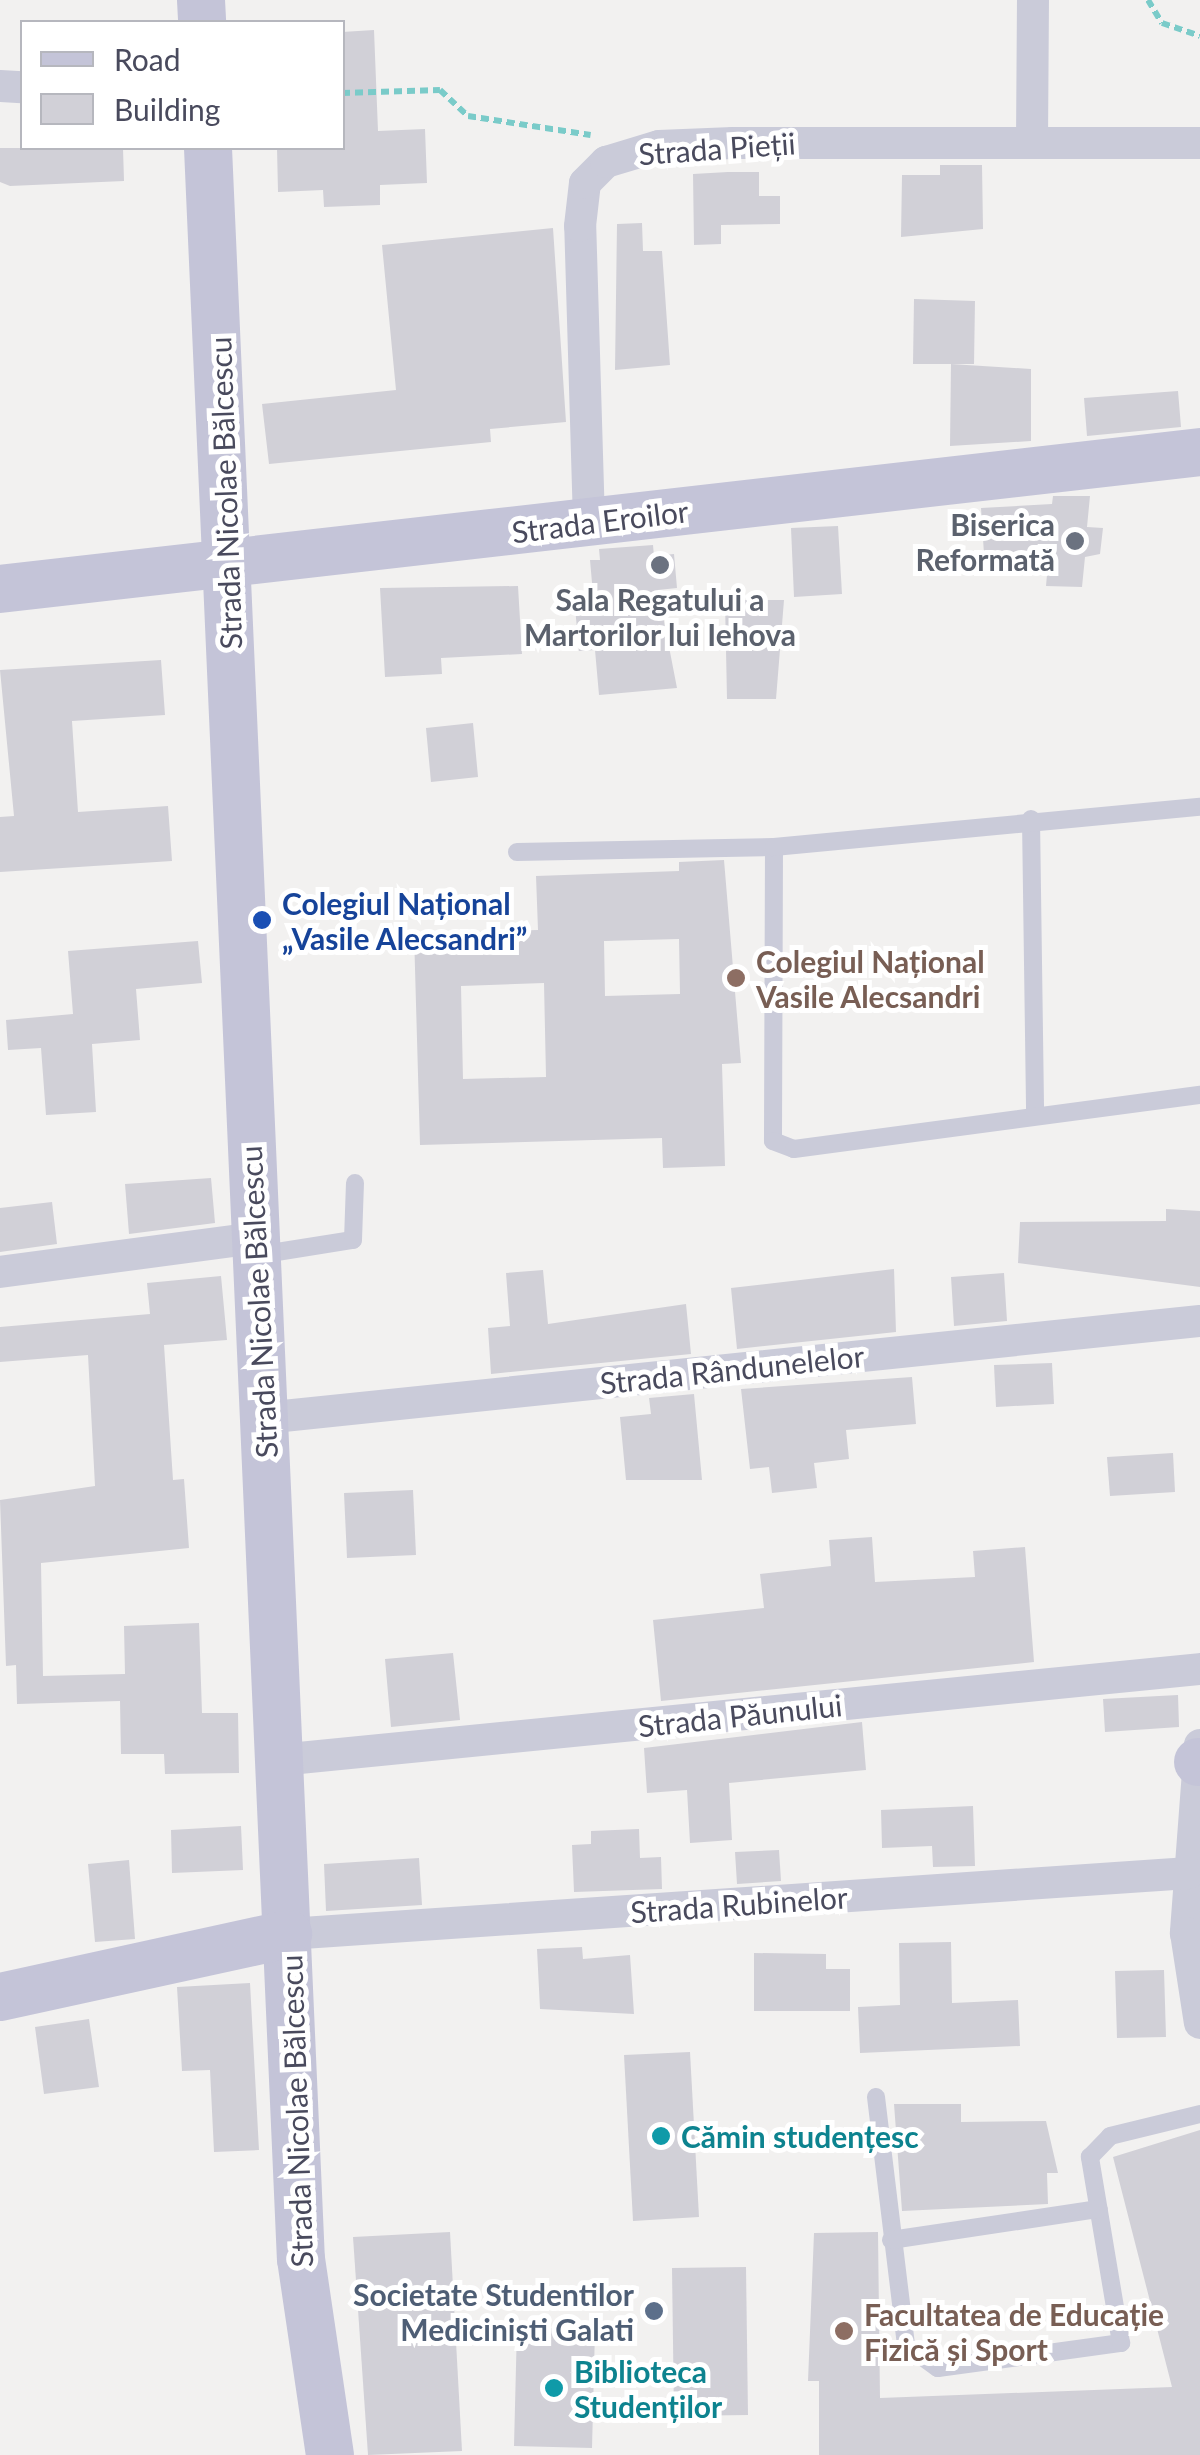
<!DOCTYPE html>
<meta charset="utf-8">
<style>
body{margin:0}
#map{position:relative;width:1200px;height:2455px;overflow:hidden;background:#f2f1f0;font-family:Lato,sans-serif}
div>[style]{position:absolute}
.building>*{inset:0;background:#d1d0d7}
.path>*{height:6px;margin-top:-3px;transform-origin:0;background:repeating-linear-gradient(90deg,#7acbc9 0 8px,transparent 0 13px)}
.lane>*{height:18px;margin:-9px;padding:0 9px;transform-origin:9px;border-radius:9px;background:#cacbd9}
.street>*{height:32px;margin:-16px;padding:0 16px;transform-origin:16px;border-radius:16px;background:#cacbd9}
.secondary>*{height:48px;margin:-24px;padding:0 24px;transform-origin:24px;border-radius:24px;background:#c4c4d8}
.dots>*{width:28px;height:28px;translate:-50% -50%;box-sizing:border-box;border:5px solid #fff;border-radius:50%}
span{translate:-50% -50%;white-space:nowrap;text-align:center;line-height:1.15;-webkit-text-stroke:10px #fff;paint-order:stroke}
.street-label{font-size:30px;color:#494a5d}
.worship-label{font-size:30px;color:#5b616d;font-weight:700}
.right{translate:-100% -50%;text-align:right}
.transit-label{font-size:30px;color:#164399;font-weight:700}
.left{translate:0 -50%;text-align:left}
.education-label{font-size:30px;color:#785e54;font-weight:700}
.culture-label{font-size:30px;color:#0d838f;font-weight:700}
.service-label{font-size:30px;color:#4e5e75;font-weight:700}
.legend{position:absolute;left:20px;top:20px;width:325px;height:130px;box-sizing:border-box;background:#fff;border:2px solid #b6b7be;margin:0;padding:12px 18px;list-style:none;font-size:30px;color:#494a5d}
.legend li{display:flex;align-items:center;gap:20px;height:50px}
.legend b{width:50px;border:2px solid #b6b7be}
</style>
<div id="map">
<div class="building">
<div style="clip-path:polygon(374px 30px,378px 131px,425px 129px,427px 183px,380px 185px,380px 205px,324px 207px,323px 190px,278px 192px,277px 148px,342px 148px,342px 32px)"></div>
<div style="clip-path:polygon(0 148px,123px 148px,124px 181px,10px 186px,0 182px)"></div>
<div style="clip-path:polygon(940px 165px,982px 165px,983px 229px,901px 237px,902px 175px,940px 175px)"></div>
<div style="clip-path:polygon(728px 172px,759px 172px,759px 196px,780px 196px,780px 224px,721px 225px,721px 244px,694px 245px,693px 174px)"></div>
<div style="clip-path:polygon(642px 223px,643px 251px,662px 251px,670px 365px,615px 370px,617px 224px)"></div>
<div style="clip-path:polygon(553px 228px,566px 422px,490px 429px,491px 442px,269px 464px,262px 404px,396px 390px,382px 245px)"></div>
<div style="clip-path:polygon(914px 299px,975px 301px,974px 364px,913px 364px)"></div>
<div style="clip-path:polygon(951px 364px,1031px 369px,1031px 441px,950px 446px)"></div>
<div style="clip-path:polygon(1178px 391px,1181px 427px,1087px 436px,1084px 398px)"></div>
<div style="clip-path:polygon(1053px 496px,1090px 496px,1087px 527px,1103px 528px,1100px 554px,1085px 557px,1082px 587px,1046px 586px,1049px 552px,984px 554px,981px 508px,1052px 504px)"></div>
<div style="clip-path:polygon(838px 526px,842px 594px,794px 597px,791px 528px)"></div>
<div style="clip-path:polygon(653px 545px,654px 556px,674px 554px,677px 588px,658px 590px,677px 688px,599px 695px,595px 650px,579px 651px,574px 596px,593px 594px,590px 560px,600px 560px,599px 549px)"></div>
<div style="clip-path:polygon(518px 586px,522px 654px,441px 658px,442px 674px,385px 677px,380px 588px)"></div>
<div style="clip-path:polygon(725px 600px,784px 600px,776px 699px,727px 699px)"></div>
<div style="clip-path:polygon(161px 660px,165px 715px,72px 721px,78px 812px,168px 806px,172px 861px,0 872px,0 817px,14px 816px,0 670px)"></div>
<div style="clip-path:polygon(473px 723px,478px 777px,431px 782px,426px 728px)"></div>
<div style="clip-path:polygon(evenodd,724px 860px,741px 1063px,722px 1064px,725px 1166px,663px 1168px,662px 1138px,420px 1145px,414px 933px,538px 930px,536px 876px,679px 871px,679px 862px,724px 860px,679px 939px,680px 994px,605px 996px,604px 941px,679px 939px,724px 860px,544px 983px,546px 1077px,463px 1079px,461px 986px,544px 983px)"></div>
<div style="clip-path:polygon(198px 941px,202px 983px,136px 989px,140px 1040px,92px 1044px,96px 1112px,46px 1115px,41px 1048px,8px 1050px,6px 1020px,73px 1014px,68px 951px)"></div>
<div style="clip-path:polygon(211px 1178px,215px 1223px,129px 1234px,125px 1184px)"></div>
<div style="clip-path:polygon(52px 1202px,57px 1244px,0 1252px,0 1208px)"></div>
<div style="clip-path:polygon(1166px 1209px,1200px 1211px,1200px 1287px,1018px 1263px,1020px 1222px,1166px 1221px)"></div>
<div style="clip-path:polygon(894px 1269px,896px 1332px,737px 1349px,731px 1288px)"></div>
<div style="clip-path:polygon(543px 1270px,548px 1324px,686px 1304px,691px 1354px,491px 1374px,488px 1328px,510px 1326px,506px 1273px)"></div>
<div style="clip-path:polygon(1004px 1273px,1007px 1321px,954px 1326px,951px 1277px)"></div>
<div style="clip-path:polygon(221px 1276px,227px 1340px,164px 1345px,173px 1480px,184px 1479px,189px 1548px,41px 1563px,43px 1676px,125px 1674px,124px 1626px,199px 1623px,202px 1713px,238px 1713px,239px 1773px,165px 1774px,164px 1754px,121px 1754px,120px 1701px,17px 1704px,16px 1665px,6px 1666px,0 1500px,95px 1486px,88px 1355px,0 1362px,0 1327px,150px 1314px,147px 1283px)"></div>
<div style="clip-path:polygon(1052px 1363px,1054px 1404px,996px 1407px,994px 1365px)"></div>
<div style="clip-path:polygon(912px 1377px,916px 1424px,846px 1430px,849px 1459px,814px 1463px,817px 1488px,772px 1493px,769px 1467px,750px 1469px,741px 1389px)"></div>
<div style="clip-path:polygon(694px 1394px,702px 1480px,626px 1480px,620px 1417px,651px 1414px,649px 1398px)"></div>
<div style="clip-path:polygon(1173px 1453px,1175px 1492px,1110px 1496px,1107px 1457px)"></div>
<div style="clip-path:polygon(413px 1490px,416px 1555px,347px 1558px,344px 1493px)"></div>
<div style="clip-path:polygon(872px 1537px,875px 1582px,975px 1577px,973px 1551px,1025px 1547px,1034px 1662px,661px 1701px,653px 1620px,764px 1608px,760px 1574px,831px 1566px,829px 1540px)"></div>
<div style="clip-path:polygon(453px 1653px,460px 1720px,391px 1727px,385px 1659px)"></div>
<div style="clip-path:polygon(1178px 1695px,1179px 1727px,1105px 1732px,1103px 1699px)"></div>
<div style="clip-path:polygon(862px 1722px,866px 1770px,729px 1783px,732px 1840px,690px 1843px,687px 1790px,647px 1793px,644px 1748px)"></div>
<div style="clip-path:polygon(973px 1806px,975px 1866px,933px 1867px,932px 1846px,882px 1848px,881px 1810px)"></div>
<div style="clip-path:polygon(241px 1826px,243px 1870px,172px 1873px,171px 1830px)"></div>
<div style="clip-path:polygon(639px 1829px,640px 1858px,661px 1857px,662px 1889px,574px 1892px,572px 1845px,591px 1844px,591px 1831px)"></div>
<div style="clip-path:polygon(779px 1850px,781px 1881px,737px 1884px,735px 1852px)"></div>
<div style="clip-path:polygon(419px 1858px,422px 1905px,326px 1911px,324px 1864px)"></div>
<div style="clip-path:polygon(129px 1860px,135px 1939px,95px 1942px,88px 1864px)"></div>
<div style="clip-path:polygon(951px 1942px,952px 2003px,1018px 2000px,1020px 2046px,860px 2053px,858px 2007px,900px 2005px,899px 1943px)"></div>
<div style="clip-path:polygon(582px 1947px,583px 1959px,630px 1955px,634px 2014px,540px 2009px,537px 1949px)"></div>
<div style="clip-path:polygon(754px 1953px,826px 1954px,826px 1969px,850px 1969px,850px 2011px,754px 2011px)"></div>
<div style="clip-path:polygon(1164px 1970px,1166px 2037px,1117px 2038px,1115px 1971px)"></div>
<div style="clip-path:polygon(250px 1983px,259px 2150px,214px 2152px,210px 2070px,182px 2071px,177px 1987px)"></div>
<div style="clip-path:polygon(89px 2019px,99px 2087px,44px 2094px,35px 2027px)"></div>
<div style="clip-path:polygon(690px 2052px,699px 2217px,633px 2221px,624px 2055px)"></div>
<div style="clip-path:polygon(894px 2104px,961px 2104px,961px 2122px,1046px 2121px,1058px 2173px,1047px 2173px,1048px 2204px,902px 2211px)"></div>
<div style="clip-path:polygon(1200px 2130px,1200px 2455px,819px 2455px,819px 2381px,808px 2381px,814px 2233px,878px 2232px,880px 2398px,1172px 2387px,1113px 2157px)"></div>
<div style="clip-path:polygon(450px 2232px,462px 2451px,368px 2455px,353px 2237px)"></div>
<div style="clip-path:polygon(746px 2267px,748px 2415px,674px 2416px,672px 2268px)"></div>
<div style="clip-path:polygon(517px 2327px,595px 2330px,592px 2448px,514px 2446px)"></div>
</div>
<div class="path">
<div style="left:1148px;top:0;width:27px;rotate:59deg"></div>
<div style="left:1162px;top:23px;width:40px;rotate:18.9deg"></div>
<div style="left:342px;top:93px;width:98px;rotate:-1.8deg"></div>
<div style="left:440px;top:90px;width:38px;rotate:43deg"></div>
<div style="left:468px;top:116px;width:124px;rotate:8.8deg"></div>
</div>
<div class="lane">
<div style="left:1031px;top:819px;width:297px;rotate:89.2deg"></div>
<div style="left:774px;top:847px;width:294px;rotate:90.2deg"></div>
<div style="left:773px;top:1141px;width:22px;rotate:21deg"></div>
<div style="left:794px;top:1149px;width:410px;rotate:-7.6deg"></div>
<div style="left:517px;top:852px;width:257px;rotate:-1.1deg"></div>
<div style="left:774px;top:847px;width:428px;rotate:-5.4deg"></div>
<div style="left:258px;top:1255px;width:96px;rotate:-9deg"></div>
<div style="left:353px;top:1240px;width:57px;rotate:-88deg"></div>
<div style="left:876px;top:2097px;width:250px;rotate:83.1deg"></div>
<div style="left:906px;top:2345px;width:39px;rotate:36deg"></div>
<div style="left:938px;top:2368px;width:185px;rotate:-7.8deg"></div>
<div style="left:1121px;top:2343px;width:189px;rotate:-99.5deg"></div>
<div style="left:1090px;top:2157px;width:29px;rotate:-46deg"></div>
<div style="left:1110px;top:2136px;width:93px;rotate:-13.7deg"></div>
<div style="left:891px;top:2240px;width:210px;rotate:-8.5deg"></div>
</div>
<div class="street">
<div style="left:0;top:86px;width:22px;rotate:3deg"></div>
<div style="left:1032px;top:141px;width:141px;rotate:-89.6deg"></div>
<div style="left:589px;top:522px;width:296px;rotate:-91.7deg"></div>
<div style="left:580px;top:226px;width:43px;rotate:-83.4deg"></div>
<div style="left:585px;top:183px;width:30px;rotate:-45deg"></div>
<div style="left:606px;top:162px;width:55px;rotate:-16.8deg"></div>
<div style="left:659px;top:146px;width:74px;rotate:-2.3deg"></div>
<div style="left:733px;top:143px;width:467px"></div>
<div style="left:0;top:1272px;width:257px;rotate:-7.6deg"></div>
<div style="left:264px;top:1418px;width:941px;rotate:-5.92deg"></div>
<div style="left:1200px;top:1745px;width:189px;rotate:94.3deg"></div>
<div style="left:1186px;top:1933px;width:91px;rotate:81.2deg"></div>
<div style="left:279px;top:1760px;width:925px;rotate:-5.64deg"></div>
<div style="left:288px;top:1934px;width:903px;rotate:-3.87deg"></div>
</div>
<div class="secondary">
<div style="left:201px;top:0;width:22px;rotate:87deg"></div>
<div style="left:208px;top:148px;width:2113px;rotate:87.48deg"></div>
<div style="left:301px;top:2259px;width:198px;rotate:81.6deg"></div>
<div style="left:0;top:589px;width:1208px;rotate:-6.51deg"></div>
<div style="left:1198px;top:1762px;width:2px"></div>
<div style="left:0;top:1997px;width:295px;rotate:-12.3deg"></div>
</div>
<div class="dots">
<div style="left:1075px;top:541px;background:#6b7280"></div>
<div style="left:660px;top:565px;background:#6b7280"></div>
<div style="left:262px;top:920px;background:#1a4fb4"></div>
<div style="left:736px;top:978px;background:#8d6e63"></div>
<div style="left:661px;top:2136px;background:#0f9aa8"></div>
<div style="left:654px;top:2311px;background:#5c6f8a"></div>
<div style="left:844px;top:2331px;background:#8d6e63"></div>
<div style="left:554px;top:2388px;background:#0f9aa8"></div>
</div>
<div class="street-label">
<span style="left:717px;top:148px;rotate:-4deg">Strada Pieții</span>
<span style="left:225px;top:493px;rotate:-92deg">Strada Nicolae Bălcescu</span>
<span style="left:600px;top:521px;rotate:-7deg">Strada Eroilor</span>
<span style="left:258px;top:1302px;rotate:-93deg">Strada Nicolae Bălcescu</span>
<span style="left:732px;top:1369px;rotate:-6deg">Strada Rândunelelor</span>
<span style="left:740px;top:1715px;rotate:-6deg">Strada Păunului</span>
<span style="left:739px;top:1904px;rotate:-4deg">Strada Rubinelor</span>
<span style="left:296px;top:2111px;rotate:-92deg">Strada Nicolae Bălcescu</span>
</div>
<div class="worship-label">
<span class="right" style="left:1055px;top:541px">Biserica<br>Reformată</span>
<span style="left:660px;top:616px">Sala Regatului a<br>Martorilor lui Iehova</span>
</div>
<div class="transit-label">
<span class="left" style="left:282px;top:920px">Colegiul Național<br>„Vasile Alecsandri”</span>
</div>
<div class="education-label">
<span class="left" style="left:756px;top:978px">Colegiul Național<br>Vasile Alecsandri</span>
<span class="left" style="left:864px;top:2331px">Facultatea de Educație<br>Fizică și Sport</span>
</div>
<div class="culture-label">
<span class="left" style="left:681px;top:2136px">Cămin studențesc</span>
<span class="left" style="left:574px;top:2388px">Biblioteca<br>Studenților</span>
</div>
<div class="service-label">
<span class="right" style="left:634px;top:2311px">Societate Studentilor<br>Mediciniști Galati</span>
</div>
<ul class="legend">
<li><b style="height:12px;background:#c4c4d8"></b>Road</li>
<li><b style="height:28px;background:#d1d0d7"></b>Building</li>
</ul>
</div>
